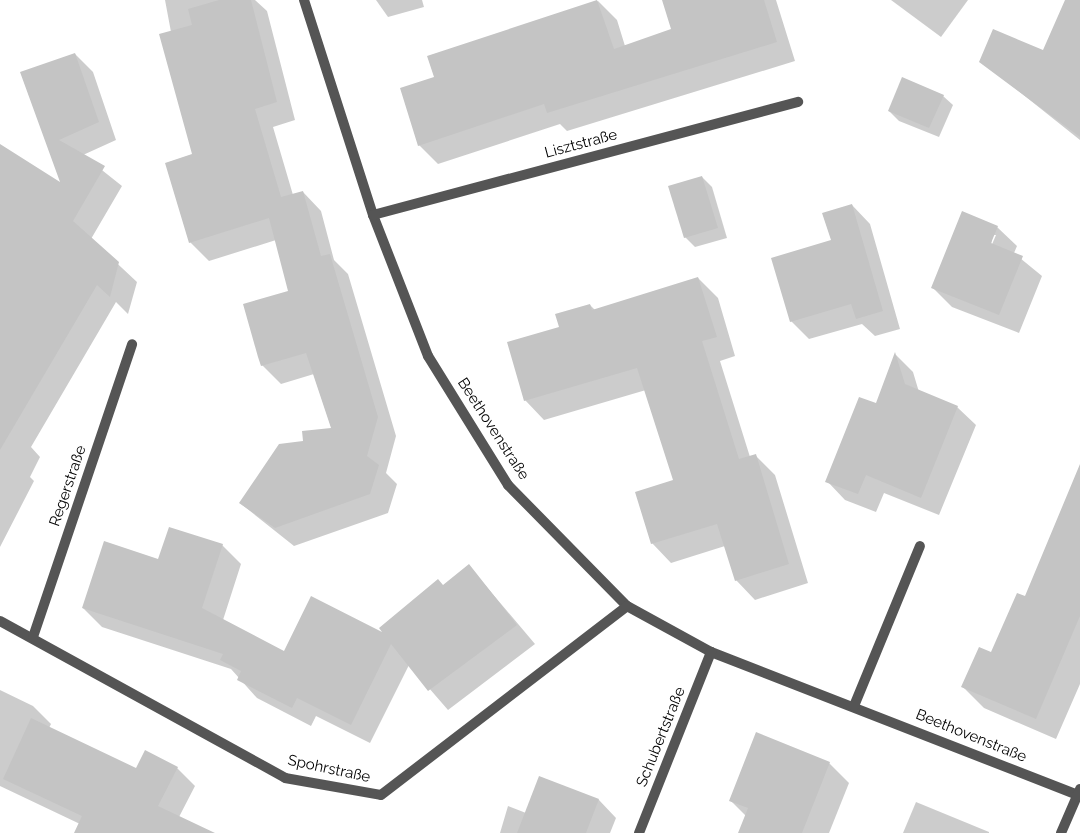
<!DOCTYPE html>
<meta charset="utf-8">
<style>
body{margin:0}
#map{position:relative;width:1080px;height:833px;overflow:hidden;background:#fff;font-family:Raleway,sans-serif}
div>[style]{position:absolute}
.shadow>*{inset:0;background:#0003}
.building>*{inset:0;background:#c4c4c4}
.street>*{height:10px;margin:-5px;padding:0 5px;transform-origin:5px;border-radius:5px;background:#555}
span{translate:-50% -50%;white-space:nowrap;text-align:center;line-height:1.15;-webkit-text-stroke:4px #fff;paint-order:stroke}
.street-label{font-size:15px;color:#000}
</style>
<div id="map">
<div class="shadow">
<div style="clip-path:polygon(165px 0,255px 0,267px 11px,295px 120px,273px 127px,293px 195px,303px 192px,321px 211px,334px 260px,348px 274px,396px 436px,386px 473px,397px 484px,388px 513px,294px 546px,240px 503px,304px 442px,332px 429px,314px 374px,281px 384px,262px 365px,290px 292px,276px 240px,209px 261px,190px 242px,194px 155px)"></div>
<div style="clip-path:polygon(376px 0,422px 0,424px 7px,388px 17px)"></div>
<div style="clip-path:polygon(663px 0,776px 0,795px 61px,567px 131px,560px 124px,438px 164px,419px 145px,436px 78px,429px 56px,598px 1px,617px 20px,625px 46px,673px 30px)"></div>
<div style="clip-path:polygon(891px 0,968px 0,941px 37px)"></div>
<div style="clip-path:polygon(1080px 24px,1080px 140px,981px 61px,1044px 52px)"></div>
<div style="clip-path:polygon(75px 54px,93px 72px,116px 140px,83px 155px,122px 186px,91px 239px,137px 282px,128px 314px,116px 302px,31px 447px,40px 457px,30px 477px,34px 481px,0 547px,0 162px,62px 185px,21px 73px)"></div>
<div style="clip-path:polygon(943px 96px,953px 105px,939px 137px,899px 121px,889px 111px)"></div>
<div style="clip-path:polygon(702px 177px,712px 187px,727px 238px,695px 247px,685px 237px)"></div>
<div style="clip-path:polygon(852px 205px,870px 224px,900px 329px,875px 336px,862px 324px,809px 339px,791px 321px)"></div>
<div style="clip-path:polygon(evenodd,997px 227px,1017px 246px,1014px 253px,1042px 276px,1019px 333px,952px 307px,933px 288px,997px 227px,993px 235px,996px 235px,990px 249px,993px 235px)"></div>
<div style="clip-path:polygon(698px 278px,718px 298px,735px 356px,720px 361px,750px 457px,755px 455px,775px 475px,808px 583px,755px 600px,736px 580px,725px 546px,671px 563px,652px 543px,675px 481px,646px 390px,544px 420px,525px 400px,561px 328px,590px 305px,595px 310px)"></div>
<div style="clip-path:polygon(896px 355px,913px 372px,919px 392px,957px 407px,976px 425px,939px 515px,884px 493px,876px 512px,845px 500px,827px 481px,876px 405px)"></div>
<div style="clip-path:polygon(1080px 467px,1080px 684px,1056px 739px,984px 708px,963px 687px,992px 654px,1026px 598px)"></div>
<div style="clip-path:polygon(222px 545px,241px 564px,223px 620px,284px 653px,386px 636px,469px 566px,535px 644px,448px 710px,409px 665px,370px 743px,316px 716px,311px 726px,257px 698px,231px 669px,102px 627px,83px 608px,159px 561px)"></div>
<div style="clip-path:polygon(0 690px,33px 706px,51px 724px,49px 728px,136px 770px,177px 768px,195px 786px,179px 817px,212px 833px,75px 833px,80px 824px,0 786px)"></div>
<div style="clip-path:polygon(829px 763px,849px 783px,829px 833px,739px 833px,746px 816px,730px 800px)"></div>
<div style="clip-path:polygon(540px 777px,599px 800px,616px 818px,610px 833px,500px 833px,508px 806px,526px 813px)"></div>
<div style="clip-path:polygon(916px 802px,989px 832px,989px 833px,903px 833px)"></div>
</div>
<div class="building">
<div style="clip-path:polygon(219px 0,251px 0,277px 102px,255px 109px,281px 197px,303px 191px,321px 256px,330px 254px,378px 417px,367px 456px,379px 465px,370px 494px,275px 528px,239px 503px,279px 444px,303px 441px,302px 431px,331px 428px,306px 353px,261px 366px,258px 357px,243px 304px,288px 291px,269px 218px,189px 243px,165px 163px,192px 154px,159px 34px,192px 25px,188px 9px)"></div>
<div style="clip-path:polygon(597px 0,614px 49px,671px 29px,662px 0,764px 0,777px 42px,547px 113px,544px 104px,418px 146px,400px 88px,434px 77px,427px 56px)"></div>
<div style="clip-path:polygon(1065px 0,1080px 0,1080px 137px,979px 62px,993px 29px,1043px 50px)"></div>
<div style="clip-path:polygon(75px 53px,99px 122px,59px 140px,105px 166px,73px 221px,119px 262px,110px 297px,97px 285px,0 450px,0 144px,60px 182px,20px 72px)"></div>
<div style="clip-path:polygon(902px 77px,944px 95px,929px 128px,888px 111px)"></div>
<div style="clip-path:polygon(702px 176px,718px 228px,684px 238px,668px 186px)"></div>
<div style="clip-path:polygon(852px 204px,883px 311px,856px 319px,851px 304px,790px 322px,771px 258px,831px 240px,822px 213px)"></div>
<div style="clip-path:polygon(962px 211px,998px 226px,991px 243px,1023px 256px,999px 315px,931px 288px)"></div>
<div style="clip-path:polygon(698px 277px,717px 337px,702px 341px,739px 459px,756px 454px,789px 564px,735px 581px,717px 524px,651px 544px,635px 492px,673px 480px,637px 368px,524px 401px,507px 342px,559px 327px,555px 314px,590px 304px,592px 310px)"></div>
<div style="clip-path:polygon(895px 352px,905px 384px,958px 406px,921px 498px,866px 475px,858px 494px,825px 482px,859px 397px,876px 403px)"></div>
<div style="clip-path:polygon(1080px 464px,1080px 616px,1036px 719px,961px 687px,979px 647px,991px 652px,1017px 593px,1025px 596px)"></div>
<div style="clip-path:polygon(169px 527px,223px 544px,202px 608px,284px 651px,311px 596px,382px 632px,379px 628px,438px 579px,443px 585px,469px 564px,517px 625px,428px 691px,391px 644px,351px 725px,297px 698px,292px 708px,237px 680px,241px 671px,220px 660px,223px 654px,82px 608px,104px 541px,158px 559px)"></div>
<div style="clip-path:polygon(31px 718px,136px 768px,145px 750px,178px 767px,158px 806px,215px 833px,74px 833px,82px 816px,3px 779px)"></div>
<div style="clip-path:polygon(756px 732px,830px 762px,802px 833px,738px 833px,748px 808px,729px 801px)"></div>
<div style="clip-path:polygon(539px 776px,599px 799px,586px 833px,517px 833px)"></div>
</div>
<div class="street">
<div style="left:304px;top:0;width:226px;rotate:72.2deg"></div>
<div style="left:373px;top:215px;width:151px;rotate:68.7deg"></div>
<div style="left:428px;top:356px;width:152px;rotate:58.2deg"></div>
<div style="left:508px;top:485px;width:170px;rotate:45.5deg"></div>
<div style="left:627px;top:606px;width:96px;rotate:28.7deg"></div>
<div style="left:711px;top:652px;width:393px;rotate:21.3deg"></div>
<div style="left:373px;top:215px;width:440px;rotate:-14.9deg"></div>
<div style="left:0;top:621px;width:325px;rotate:28.8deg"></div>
<div style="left:285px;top:778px;width:97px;rotate:10deg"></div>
<div style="left:381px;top:795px;width:310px;rotate:-37.5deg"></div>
<div style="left:33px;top:637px;width:309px;rotate:-71.3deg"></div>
<div style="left:854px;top:706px;width:173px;rotate:-67.6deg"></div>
<div style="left:639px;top:833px;width:195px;rotate:-68.3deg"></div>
<div style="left:1061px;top:833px;width:48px;rotate:-66.6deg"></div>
</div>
<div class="street-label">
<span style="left:581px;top:144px;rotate:-15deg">Lisztstraße</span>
<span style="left:493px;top:429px;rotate:57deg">Beethovenstraße</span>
<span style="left:68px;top:486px;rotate:-71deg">Regerstraße</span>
<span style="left:971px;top:736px;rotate:22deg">Beethovenstraße</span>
<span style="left:661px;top:737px;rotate:-68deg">Schubertstraße</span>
<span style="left:329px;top:769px;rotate:12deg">Spohrstraße</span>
</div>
</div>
